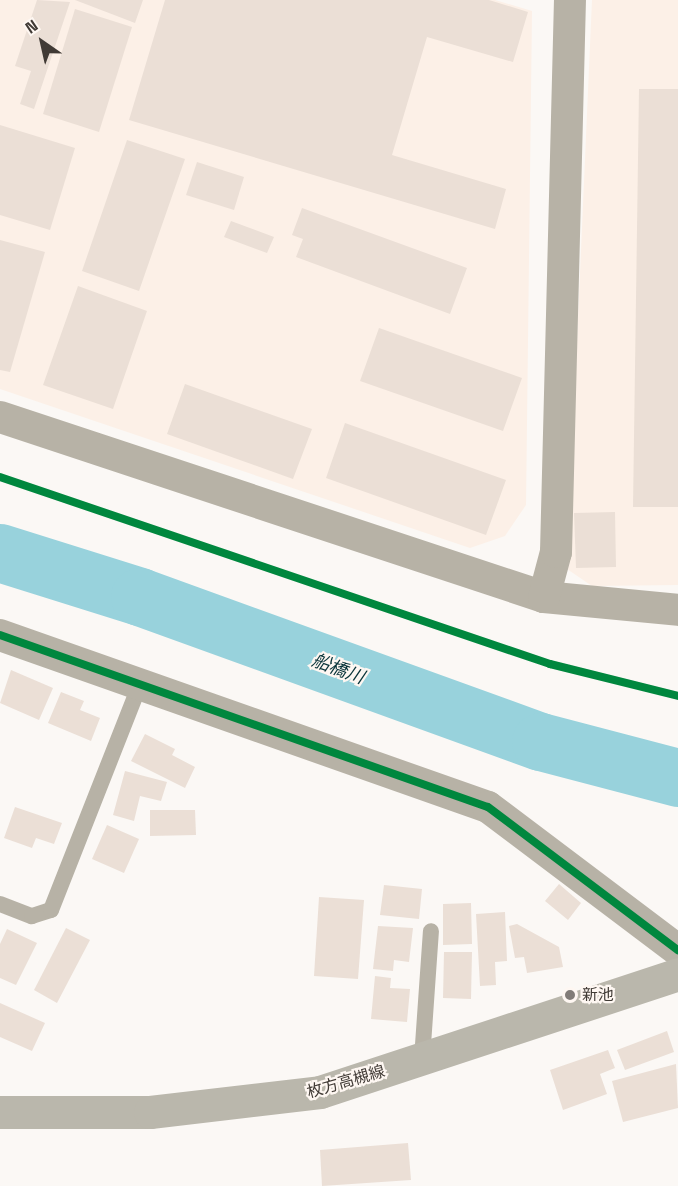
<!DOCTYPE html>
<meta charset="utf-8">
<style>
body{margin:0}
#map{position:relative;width:678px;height:1186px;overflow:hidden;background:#fbf8f5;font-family:"Space Grotesk","Noto Sans JP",sans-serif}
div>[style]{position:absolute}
.built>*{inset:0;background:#fcf0e7}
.river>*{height:58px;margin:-29px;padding:0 29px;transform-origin:29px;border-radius:29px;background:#98d2dc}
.building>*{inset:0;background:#ebdfd6}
.lane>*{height:16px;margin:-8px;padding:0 8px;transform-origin:8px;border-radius:8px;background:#b7b2a6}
.street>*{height:32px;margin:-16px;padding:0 16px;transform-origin:16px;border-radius:16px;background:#b7b2a6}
.primary>*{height:33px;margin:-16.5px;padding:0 16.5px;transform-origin:16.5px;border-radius:16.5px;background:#bab7ac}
.cycleway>*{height:8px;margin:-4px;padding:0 4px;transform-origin:4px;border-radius:4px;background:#00873e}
.dots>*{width:16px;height:16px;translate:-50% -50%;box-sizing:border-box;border:3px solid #fef7f2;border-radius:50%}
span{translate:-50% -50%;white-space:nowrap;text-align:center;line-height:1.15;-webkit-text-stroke:4.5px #fef7f2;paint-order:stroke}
.poi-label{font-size:16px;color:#403a35}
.left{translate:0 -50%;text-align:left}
.street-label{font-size:16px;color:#403a35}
.water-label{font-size:18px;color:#073238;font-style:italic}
.north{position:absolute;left:12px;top:12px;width:60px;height:60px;-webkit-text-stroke:4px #fef7f2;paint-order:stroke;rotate:326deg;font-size:16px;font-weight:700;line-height:24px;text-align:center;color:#403a35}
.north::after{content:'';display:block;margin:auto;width:21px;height:27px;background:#403a35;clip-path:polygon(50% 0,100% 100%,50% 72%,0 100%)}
</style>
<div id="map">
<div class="built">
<div style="clip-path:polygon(0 0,495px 0,532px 11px,526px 505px,505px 536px,470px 548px,0 389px)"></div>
<div style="clip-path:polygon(592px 0,678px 0,678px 585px,592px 586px,567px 569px)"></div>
</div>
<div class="river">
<div style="left:0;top:553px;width:147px;rotate:17.4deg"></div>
<div style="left:140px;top:597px;width:426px;rotate:19.9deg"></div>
<div style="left:541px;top:742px;width:142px;rotate:14.7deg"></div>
</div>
<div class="building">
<div style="clip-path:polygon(37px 0,70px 2px,34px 109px,20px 104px,31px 71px,15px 66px)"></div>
<div style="clip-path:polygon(75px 0,143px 0,135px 23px)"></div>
<div style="clip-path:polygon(165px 0,489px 0,528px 12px,513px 62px,427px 37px,392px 155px,506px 189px,495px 229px,129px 120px)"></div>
<div style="clip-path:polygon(75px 9px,132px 27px,99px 132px,43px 114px)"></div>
<div style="clip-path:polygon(639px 89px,678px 89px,678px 507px,633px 507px)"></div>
<div style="clip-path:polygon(0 125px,75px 148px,50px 230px,0 215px)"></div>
<div style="clip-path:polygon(127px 140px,185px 159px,139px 291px,82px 271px)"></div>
<div style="clip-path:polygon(197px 162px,244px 177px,234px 210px,186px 195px)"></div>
<div style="clip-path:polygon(302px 208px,467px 268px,450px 314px,296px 257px,303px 239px,292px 235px)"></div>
<div style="clip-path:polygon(231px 221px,274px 237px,267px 253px,224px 237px)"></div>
<div style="clip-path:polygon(0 240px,45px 252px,10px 372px,0 370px)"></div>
<div style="clip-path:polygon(78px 286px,147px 311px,113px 409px,43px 385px)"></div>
<div style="clip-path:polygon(379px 328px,522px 378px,503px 431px,360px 381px)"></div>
<div style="clip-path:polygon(185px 384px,312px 429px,293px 479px,167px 434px)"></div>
<div style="clip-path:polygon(345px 423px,506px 480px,486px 535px,326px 478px)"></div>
<div style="clip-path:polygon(615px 512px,616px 567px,576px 568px,574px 513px)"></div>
<div style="clip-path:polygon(11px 670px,53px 688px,39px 720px,0 703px)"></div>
<div style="clip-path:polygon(61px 692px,84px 701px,80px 710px,100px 718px,91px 741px,48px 723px)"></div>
<div style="clip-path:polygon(145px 734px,175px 749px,172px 755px,195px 767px,185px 788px,131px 761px)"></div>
<div style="clip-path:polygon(125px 771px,167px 782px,161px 801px,140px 796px,134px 821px,113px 815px)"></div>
<div style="clip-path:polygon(15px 807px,62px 823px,54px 844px,36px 838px,32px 848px,4px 838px)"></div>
<div style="clip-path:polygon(150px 810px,195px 810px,196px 835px,150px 836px)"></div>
<div style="clip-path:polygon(107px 825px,139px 839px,124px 873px,92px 859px)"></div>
<div style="clip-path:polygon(559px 884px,581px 903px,568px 920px,545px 901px)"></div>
<div style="clip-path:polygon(384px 885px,422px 889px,419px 919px,380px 915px)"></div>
<div style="clip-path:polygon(319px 897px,364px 900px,358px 979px,314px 976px)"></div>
<div style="clip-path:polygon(471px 903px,472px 944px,443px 945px,443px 904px)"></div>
<div style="clip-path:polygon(505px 912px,507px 961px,495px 962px,496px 985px,480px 986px,476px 914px)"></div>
<div style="clip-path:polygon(517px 924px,559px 947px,563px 967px,527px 973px,524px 957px,515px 958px,509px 926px)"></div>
<div style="clip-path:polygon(378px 926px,413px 928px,409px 962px,394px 960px,393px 971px,373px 969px)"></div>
<div style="clip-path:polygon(66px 928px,90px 940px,57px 1003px,34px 990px)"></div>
<div style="clip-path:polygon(7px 929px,37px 943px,16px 985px,0 978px,0 944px)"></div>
<div style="clip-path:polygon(444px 952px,472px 952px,471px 999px,443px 998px)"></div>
<div style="clip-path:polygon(375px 976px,391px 978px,390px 988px,410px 989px,407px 1022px,371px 1019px)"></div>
<div style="clip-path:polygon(0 1003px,45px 1023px,32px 1051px,0 1037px)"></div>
<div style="clip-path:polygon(667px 1031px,674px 1052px,625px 1070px,617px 1050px)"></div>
<div style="clip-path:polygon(608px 1050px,615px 1068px,600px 1074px,607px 1094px,563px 1110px,550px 1070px)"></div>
<div style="clip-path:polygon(676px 1064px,678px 1108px,623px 1122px,612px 1081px)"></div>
<div style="clip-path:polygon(408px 1143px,411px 1180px,322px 1186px,320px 1150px)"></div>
</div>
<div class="lane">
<div style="left:0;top:904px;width:34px;rotate:21deg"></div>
<div style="left:32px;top:916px;width:20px;rotate:-18deg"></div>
<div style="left:51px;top:910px;width:243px;rotate:-68.5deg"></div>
<div style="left:422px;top:1059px;width:128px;rotate:-86deg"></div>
</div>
<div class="street">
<div style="left:0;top:417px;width:573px;rotate:18.31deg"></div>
<div style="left:544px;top:597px;width:135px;rotate:5.5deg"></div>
<div style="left:544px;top:597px;width:47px;rotate:-75.1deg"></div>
<div style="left:556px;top:552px;width:552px;rotate:-88.55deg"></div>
<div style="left:0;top:635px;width:517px;rotate:19.42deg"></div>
<div style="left:488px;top:807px;width:238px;rotate:37deg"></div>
</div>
<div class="primary">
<div style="left:0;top:1112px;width:150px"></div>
<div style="left:150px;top:1112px;width:171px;rotate:-6.7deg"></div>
<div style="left:320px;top:1092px;width:377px;rotate:-18.2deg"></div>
</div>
<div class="cycleway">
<div style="left:0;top:477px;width:581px;rotate:18.78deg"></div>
<div style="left:550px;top:664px;width:132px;rotate:14deg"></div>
<div style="left:0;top:635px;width:517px;rotate:19.42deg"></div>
<div style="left:488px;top:807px;width:238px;rotate:37deg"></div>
</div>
<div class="dots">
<div style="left:570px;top:995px;background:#817c78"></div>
</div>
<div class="poi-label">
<span class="left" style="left:582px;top:995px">新池</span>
</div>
<div class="street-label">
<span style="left:346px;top:1082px;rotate:-16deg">枚方高槻線</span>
</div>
<div class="water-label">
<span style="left:338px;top:669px;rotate:20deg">船橋川</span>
</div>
<div class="north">N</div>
</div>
